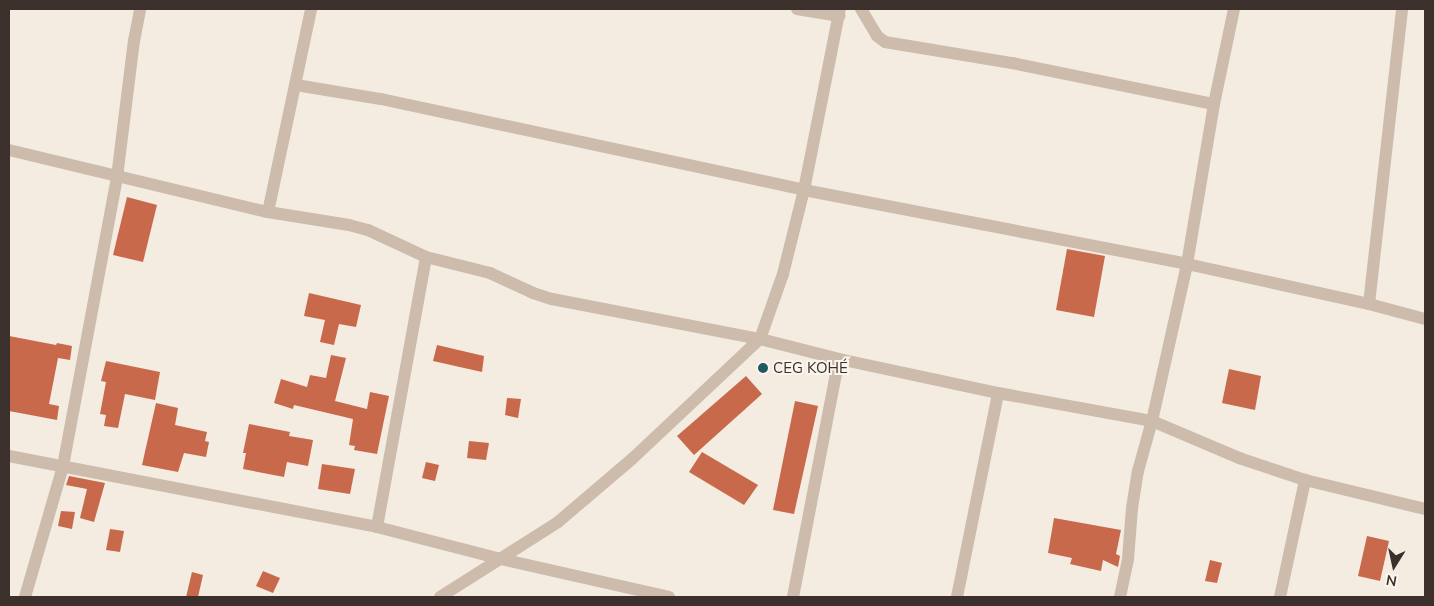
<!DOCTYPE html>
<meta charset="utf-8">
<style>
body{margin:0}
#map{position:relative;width:1434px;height:606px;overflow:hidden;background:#f4ebe1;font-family:Mulish,sans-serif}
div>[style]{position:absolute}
.building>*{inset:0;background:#c8694b}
.minor>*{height:12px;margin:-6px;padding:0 6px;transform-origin:6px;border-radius:6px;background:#cdbbac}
.dots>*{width:14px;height:14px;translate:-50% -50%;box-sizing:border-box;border:2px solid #fbf5ee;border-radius:50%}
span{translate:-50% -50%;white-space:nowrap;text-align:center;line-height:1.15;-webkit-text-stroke:4px #fbf5ee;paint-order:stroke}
.poi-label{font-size:15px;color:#3b302b}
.left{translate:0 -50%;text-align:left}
.frame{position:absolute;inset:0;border:10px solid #3b302b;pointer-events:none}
.north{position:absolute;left:1369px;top:541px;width:50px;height:50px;-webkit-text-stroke:4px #fbf5ee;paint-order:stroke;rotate:190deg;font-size:14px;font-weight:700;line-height:20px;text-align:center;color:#3b302b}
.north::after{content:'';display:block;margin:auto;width:18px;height:22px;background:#3b302b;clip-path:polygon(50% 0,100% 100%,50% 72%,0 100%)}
</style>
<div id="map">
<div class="building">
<div style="clip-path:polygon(127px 197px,157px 205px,143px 262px,113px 255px)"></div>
<div style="clip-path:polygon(1067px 249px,1105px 256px,1094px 317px,1056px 310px)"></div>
<div style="clip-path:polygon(309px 293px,361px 305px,356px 327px,339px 324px,334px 345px,320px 342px,325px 320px,304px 316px)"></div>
<div style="clip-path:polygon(9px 336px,56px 345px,57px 343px,72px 346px,70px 360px,58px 358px,49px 404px,59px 406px,57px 420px,9px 411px)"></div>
<div style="clip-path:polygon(437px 345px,484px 356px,482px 372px,433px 361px)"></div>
<div style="clip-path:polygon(331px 355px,346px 358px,335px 401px,367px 409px,370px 392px,389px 396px,377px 454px,354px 450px,355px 446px,349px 445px,353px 419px,294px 405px,293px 409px,274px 403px,281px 379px,307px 387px,310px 375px,326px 378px)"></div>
<div style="clip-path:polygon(106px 361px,160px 372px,155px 400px,125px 394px,118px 428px,104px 426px,106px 415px,100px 414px,106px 382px,101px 381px)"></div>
<div style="clip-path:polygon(1229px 369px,1261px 376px,1255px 410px,1222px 403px)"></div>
<div style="clip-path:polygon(746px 376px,762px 394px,694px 455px,677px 436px)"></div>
<div style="clip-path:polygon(507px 398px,521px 399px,518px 418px,505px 415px)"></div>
<div style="clip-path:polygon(795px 401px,818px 406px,794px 514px,773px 510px)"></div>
<div style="clip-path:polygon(156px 403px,178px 408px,175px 425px,207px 432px,205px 441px,209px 442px,206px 457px,184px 453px,178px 472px,142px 465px)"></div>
<div style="clip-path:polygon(249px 424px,290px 432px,289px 436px,313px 440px,308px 466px,287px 462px,284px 477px,243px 469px,246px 453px,243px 453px)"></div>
<div style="clip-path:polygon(469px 441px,489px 443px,486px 460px,467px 458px)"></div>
<div style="clip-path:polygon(702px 452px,758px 485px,744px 505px,689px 472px)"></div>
<div style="clip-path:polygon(426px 462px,439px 465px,435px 481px,422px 478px)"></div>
<div style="clip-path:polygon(322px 464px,355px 469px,350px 494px,318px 489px)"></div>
<div style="clip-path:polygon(69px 476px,105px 483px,94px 522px,80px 518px,87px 489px,66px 485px)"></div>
<div style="clip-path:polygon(61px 511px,75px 512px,72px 529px,58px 526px)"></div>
<div style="clip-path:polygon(1054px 518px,1121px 530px,1116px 554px,1120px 556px,1118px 567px,1103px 560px,1101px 571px,1070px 564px,1072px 558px,1048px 553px)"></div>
<div style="clip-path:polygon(110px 529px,124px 531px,120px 552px,106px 550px)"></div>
<div style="clip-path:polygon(1367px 536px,1389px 541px,1380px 581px,1358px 576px)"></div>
<div style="clip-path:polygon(1210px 560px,1222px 563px,1217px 583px,1205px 581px)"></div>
<div style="clip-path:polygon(263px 571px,280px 578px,273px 593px,256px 586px)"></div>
<div style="clip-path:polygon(192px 572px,203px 575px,198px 597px,186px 597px)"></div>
</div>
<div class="minor">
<div style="left:797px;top:9px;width:43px;rotate:9.5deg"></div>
<div style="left:861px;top:9px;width:31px;rotate:59deg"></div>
<div style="left:877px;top:36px;width:10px;rotate:37deg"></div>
<div style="left:885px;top:42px;width:129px;rotate:9.4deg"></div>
<div style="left:1012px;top:63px;width:206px;rotate:11.5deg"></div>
<div style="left:296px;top:85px;width:86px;rotate:9.4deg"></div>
<div style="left:381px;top:99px;width:433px;rotate:12.1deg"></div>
<div style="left:804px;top:190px;width:390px;rotate:10.9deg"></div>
<div style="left:1187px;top:264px;width:186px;rotate:12.4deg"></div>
<div style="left:1369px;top:304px;width:58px;rotate:15deg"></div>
<div style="left:9px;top:150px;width:266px;rotate:13.5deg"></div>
<div style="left:268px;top:212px;width:82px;rotate:9.1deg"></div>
<div style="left:349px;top:225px;width:20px;rotate:15deg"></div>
<div style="left:368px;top:230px;width:64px;rotate:25deg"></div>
<div style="left:426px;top:257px;width:66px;rotate:14deg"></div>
<div style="left:490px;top:273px;width:47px;rotate:24.9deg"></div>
<div style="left:533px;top:293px;width:20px;rotate:18deg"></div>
<div style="left:552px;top:299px;width:212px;rotate:10.9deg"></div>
<div style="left:760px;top:339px;width:81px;rotate:14.2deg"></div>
<div style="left:839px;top:359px;width:163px;rotate:12.1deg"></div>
<div style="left:998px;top:393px;width:157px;rotate:10.3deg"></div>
<div style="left:1152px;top:421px;width:95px;rotate:23deg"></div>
<div style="left:1239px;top:458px;width:70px;rotate:18.4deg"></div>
<div style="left:1305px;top:480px;width:123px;rotate:13.6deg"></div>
<div style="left:268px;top:212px;width:208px;rotate:-78deg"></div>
<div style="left:1369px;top:304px;width:297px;rotate:-83.6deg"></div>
<div style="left:9px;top:456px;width:375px;rotate:10.9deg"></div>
<div style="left:377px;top:527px;width:128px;rotate:14.5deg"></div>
<div style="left:501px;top:559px;width:172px;rotate:12.7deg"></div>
<div style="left:377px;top:527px;width:274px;rotate:-79.7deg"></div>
<div style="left:25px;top:597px;width:136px;rotate:-73.8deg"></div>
<div style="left:63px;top:466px;width:294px;rotate:-79.4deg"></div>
<div style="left:117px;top:177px;width:137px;rotate:-82.9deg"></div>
<div style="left:134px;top:41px;width:33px;rotate:-79deg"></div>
<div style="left:440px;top:597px;width:140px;rotate:-32.4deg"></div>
<div style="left:558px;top:522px;width:97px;rotate:-40.4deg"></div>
<div style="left:632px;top:459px;width:175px;rotate:-43.2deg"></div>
<div style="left:760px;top:339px;width:69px;rotate:-70.5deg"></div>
<div style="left:783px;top:274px;width:87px;rotate:-76deg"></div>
<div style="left:804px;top:190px;width:185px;rotate:-78.8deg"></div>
<div style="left:793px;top:597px;width:242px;rotate:-79.1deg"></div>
<div style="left:957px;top:597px;width:208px;rotate:-78.6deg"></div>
<div style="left:1120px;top:597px;width:39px;rotate:-78deg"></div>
<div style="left:1128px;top:559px;width:51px;rotate:-85.5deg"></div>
<div style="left:1132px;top:508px;width:37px;rotate:-81deg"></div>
<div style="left:1138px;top:471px;width:52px;rotate:-74.4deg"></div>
<div style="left:1152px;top:421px;width:161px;rotate:-77.4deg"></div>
<div style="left:1187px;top:264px;width:162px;rotate:-80.4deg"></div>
<div style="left:1214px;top:104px;width:97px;rotate:-78.1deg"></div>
<div style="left:1280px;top:597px;width:120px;rotate:-77.9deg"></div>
</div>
<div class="dots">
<div style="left:763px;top:368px;background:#1f5a5e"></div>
</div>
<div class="poi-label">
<span class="left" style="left:773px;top:368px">CEG KOHÉ</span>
</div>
<div class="frame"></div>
<div class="north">N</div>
</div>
